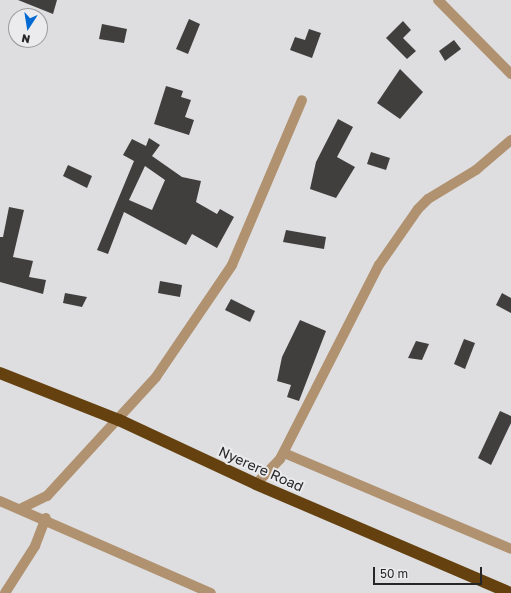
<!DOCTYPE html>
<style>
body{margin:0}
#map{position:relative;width:511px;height:593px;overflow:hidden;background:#dedee0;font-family:"Golos Text",sans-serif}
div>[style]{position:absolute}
.building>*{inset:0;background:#413f3e}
.minor>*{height:10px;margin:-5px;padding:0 5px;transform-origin:5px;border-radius:5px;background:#b09270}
.highway>*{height:12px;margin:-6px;padding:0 6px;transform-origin:6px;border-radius:6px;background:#65410f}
span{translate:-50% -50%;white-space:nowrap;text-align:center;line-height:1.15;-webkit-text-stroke:4px #ebebee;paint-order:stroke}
.street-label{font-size:14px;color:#262627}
.north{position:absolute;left:8px;top:8px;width:40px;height:40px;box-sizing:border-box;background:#ebebee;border:1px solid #9c9c9e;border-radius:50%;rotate:192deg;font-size:11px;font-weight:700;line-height:16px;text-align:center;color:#262627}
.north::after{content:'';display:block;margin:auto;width:14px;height:18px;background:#016ad2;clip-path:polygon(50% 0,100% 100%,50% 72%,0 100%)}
.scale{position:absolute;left:373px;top:567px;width:109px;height:18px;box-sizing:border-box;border:2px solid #262627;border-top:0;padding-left:5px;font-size:12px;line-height:14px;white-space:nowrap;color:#262627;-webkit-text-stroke:3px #ebebee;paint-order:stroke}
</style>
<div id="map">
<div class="building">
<div style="clip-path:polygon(18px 0,57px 0,53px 14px)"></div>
<div style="clip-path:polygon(189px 19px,200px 24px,188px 54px,176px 49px)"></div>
<div style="clip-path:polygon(403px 21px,411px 30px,403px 38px,416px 51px,407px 59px,386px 38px)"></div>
<div style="clip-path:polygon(102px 24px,127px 29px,124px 43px,99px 39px)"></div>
<div style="clip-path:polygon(309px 29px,321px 33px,312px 58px,290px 50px,295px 37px,305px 40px)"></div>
<div style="clip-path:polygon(454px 40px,461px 49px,445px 61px,439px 51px)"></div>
<div style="clip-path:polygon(400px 69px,423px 92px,400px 119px,377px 103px)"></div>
<div style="clip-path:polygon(166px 86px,183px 91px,181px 97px,191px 100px,185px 117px,194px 120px,189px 135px,154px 124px)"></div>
<div style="clip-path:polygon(338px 119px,353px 127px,337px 157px,355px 167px,336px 198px,310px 189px,316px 162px)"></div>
<div style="clip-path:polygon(evenodd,149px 138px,160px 145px,152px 156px,182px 177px,201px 181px,196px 202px,217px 214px,220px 209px,234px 217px,217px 248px,192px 234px,186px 245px,124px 212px,108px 254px,97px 250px,134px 161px,123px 155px,132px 139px,146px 146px,149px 138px,145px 166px,165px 180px,152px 210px,129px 200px,145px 166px)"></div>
<div style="clip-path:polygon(371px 152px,390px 158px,386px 170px,367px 164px)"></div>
<div style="clip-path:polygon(68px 165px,92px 176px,87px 188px,63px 176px)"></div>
<div style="clip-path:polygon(9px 207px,24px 210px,13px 257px,33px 261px,29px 277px,46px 280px,43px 294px,0 282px,0 237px,3px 237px)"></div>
<div style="clip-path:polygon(286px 230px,326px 237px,324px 249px,283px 242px)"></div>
<div style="clip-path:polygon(160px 281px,182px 285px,180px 297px,158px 293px)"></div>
<div style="clip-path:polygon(65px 293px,87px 297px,82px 307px,63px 303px)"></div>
<div style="clip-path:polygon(502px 293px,511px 298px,511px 313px,496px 305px)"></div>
<div style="clip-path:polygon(231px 299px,255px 311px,250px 322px,225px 310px)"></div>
<div style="clip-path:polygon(300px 320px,326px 331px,299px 401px,287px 397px,291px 385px,277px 381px,282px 357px)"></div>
<div style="clip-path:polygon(464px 339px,475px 343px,465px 369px,454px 364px)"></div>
<div style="clip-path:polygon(416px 341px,429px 344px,422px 360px,408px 358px)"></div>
<div style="clip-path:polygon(500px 411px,511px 416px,511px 423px,491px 465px,478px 458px)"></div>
</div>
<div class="minor">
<div style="left:438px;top:0;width:104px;rotate:45.4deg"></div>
<div style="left:284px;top:453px;width:246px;rotate:22.9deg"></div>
<div style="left:256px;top:484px;width:35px;rotate:-46deg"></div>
<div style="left:280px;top:459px;width:218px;rotate:-63deg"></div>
<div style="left:379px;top:265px;width:68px;rotate:-55.1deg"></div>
<div style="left:418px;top:209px;width:14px;rotate:-45deg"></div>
<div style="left:428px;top:199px;width:56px;rotate:-31.1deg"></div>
<div style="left:476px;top:170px;width:46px;rotate:-40.6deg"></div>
<div style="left:0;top:501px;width:230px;rotate:23.6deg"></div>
<div style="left:20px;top:509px;width:30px;rotate:-26deg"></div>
<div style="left:47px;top:496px;width:161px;rotate:-47.5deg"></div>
<div style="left:156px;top:377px;width:135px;rotate:-55.8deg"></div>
<div style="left:232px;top:265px;width:179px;rotate:-67deg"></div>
<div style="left:5px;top:593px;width:56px;rotate:-57.4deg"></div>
<div style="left:35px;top:546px;width:30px;rotate:-69deg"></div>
</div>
<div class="highway">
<div style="left:0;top:373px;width:128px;rotate:21.6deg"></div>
<div style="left:119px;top:420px;width:151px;rotate:25deg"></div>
<div style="left:256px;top:484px;width:276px;rotate:23.2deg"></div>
</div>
<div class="street-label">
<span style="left:261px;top:469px;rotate:24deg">Nyerere Road</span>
</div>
<div class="north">N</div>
<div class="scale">50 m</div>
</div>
